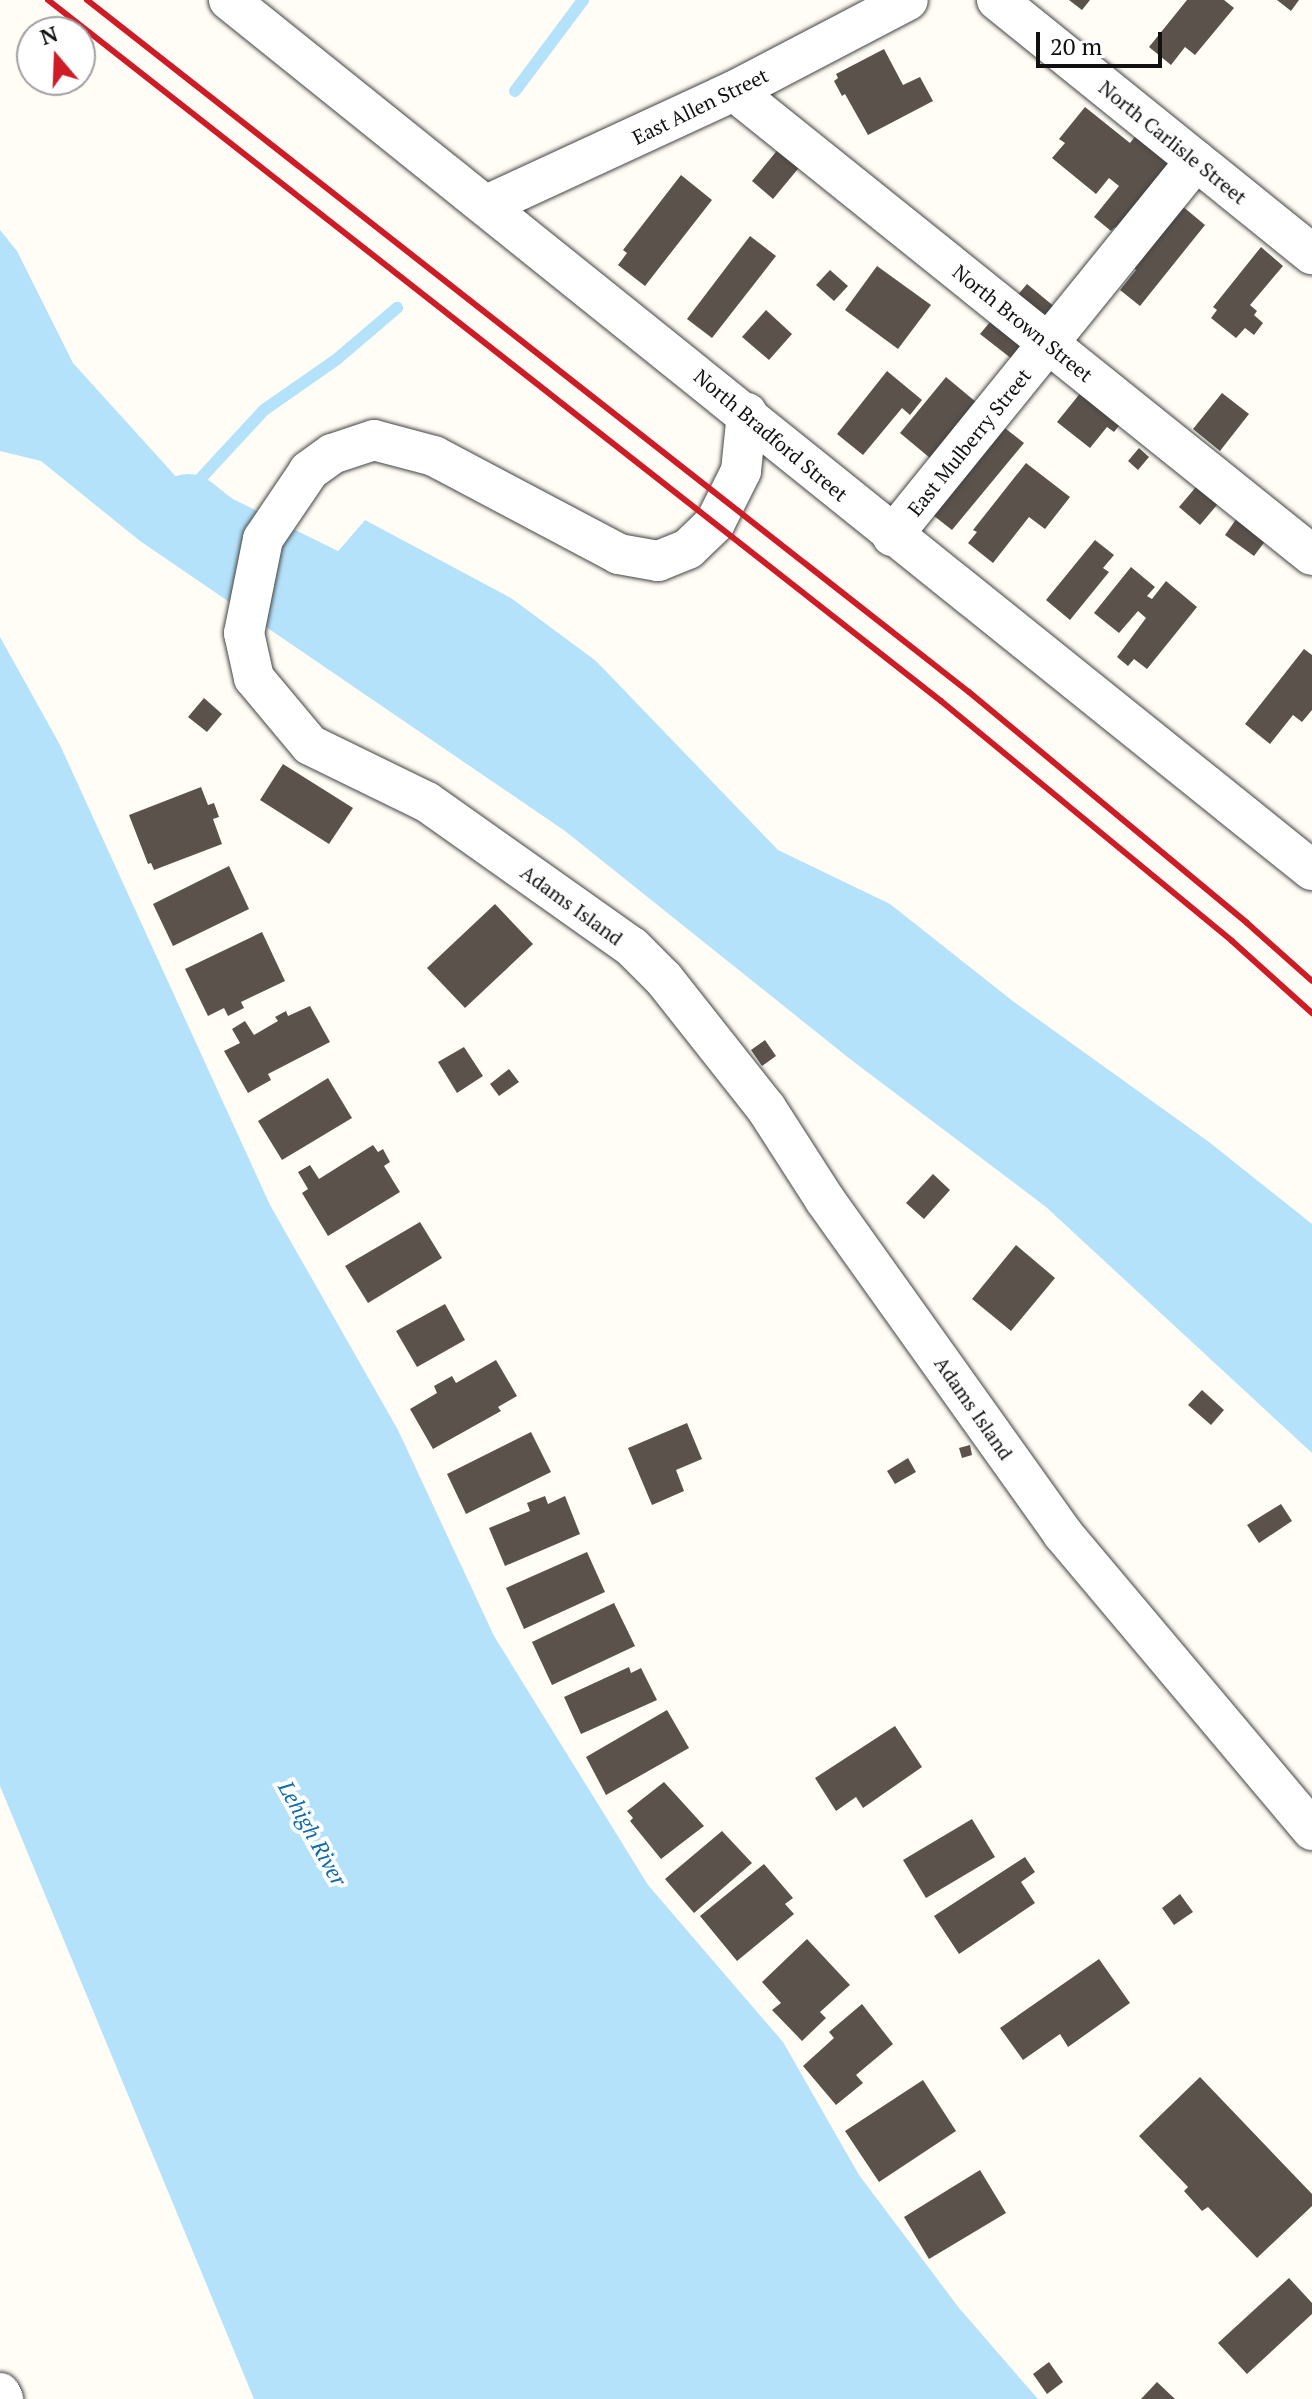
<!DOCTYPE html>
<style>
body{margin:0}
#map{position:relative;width:1312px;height:2399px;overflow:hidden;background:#fffdf5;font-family:"PT Serif",serif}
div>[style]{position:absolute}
.water>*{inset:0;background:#b5e2fb}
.stream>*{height:12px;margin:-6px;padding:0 6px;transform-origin:6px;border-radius:6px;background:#b5e2fb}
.river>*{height:76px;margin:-38px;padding:0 38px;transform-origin:38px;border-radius:38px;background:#b5e2fb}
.building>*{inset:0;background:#5b524c}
.roads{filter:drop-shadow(0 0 2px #444) drop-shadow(0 0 2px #444)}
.minor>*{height:40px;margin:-20px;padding:0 20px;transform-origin:20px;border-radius:20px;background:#fff}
.rail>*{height:6px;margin:-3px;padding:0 3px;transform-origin:3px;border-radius:3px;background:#ce1c27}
span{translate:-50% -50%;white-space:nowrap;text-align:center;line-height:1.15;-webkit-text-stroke:8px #fff;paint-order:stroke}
.street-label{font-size:20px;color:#111}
.water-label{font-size:22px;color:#0e6baf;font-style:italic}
.north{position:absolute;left:16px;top:16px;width:80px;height:80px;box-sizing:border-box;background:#fff;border:2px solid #a0a0a0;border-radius:50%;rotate:341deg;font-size:22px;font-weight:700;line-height:32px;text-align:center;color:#111}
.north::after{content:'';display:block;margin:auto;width:28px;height:36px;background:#ce1c27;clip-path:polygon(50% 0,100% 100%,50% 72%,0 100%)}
.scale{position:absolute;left:1036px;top:32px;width:126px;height:36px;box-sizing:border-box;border:4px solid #111;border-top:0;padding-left:10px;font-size:24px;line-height:28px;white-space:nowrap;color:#111;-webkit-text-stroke:6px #fff;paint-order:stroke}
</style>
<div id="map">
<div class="water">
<div style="clip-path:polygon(0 230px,17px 251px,73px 363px,189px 491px,304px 591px,365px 520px,511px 598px,596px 661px,778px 850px,890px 904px,1014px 1002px,1209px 1142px,1312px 1224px,1312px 1453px,1046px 1207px,850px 1059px,565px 831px,140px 541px,41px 461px,0 451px)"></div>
<div style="clip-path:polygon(0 637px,60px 745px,270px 1205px,398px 1430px,494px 1636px,648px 1885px,783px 2042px,859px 2175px,959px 2308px,1038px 2399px,254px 2399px,0 1786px)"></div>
</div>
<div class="stream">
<div style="left:515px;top:91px;width:114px;rotate:-53.2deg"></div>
<div style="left:176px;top:498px;width:15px;rotate:-28deg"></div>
<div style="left:189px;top:491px;width:110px;rotate:-47.2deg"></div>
<div style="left:264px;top:410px;width:89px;rotate:-34.9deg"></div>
<div style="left:337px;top:359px;width:79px;rotate:-40.4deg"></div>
</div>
<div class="river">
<div style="left:188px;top:512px;width:28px;rotate:39deg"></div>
<div style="left:210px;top:530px;width:162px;rotate:26.4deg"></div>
<div style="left:355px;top:602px;width:59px;rotate:16.9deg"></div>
</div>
<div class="building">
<div style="clip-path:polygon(1069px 0,1090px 0,1082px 10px)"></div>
<div style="clip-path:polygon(1187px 0,1224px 0,1234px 8px,1195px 55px,1185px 47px,1171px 65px,1149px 47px)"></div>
<div style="clip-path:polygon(1277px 0,1299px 0,1291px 11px)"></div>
<div style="clip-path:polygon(884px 49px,903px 85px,920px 77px,933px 101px,868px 135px,845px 94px,842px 96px,834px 81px,838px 78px,836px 74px)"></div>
<div style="clip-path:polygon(1085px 107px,1130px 143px,1137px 134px,1179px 165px,1123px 234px,1115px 227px,1111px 231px,1094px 217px,1119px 186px,1109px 178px,1096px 194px,1052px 158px,1065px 143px,1059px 139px)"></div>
<div style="clip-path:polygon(780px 147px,802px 164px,773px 199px,752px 181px)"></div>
<div style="clip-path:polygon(681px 175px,712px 200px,645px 286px,618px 265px,627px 253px,623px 250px)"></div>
<div style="clip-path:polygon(1181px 205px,1205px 225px,1140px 306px,1120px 290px,1136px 270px,1132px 266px)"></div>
<div style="clip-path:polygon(750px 236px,776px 256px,712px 338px,687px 319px)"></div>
<div style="clip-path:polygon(1261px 247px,1283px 266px,1250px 305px,1257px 311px,1254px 315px,1263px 323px,1254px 335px,1245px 328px,1236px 338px,1211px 318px,1217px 310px,1213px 307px)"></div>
<div style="clip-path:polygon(877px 266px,931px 305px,898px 349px,845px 310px)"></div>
<div style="clip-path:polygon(830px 270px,848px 286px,834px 301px,816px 285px)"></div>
<div style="clip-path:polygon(1027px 284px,1056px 308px,1039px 328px,1010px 304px)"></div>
<div style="clip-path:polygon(766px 310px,792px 334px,769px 360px,742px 337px)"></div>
<div style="clip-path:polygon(995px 316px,1026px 341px,1012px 359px,980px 334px)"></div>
<div style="clip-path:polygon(887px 371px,922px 400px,910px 415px,902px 408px,863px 455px,837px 434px)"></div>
<div style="clip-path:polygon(946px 377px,982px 407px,936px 463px,900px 433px)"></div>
<div style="clip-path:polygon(1086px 386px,1125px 418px,1114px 432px,1107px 427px,1090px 448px,1057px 422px)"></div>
<div style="clip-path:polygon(1222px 393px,1249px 414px,1220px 451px,1193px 429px)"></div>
<div style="clip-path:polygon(997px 422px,1024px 443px,952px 530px,929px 512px)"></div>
<div style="clip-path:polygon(1139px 448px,1149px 457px,1138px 470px,1128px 461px)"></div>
<div style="clip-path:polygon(1026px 463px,1070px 497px,1045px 529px,1029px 517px,993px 563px,968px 543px,977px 532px,973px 530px)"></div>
<div style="clip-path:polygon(1201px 481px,1222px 499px,1200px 525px,1179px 507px)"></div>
<div style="clip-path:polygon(1237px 518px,1266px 540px,1254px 556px,1225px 535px)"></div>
<div style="clip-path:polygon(1095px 540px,1114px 555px,1103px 568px,1109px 572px,1070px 620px,1046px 600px)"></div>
<div style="clip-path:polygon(1131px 567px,1155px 587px,1147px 596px,1152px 599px,1166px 581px,1197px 607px,1147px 669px,1134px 659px,1128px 666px,1117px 657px,1146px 618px,1138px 611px,1119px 633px,1094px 613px)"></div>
<div style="clip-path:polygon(1304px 649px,1312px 655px,1312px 710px,1302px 722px,1293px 715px,1270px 744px,1245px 724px)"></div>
<div style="clip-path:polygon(204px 698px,222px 714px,207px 732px,188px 717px)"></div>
<div style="clip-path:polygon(283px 764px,353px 808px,329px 844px,260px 800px)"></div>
<div style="clip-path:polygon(201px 787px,208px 805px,214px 803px,219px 817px,213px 819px,222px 844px,154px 870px,151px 863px,148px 864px,129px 815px)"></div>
<div style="clip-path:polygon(229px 866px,249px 909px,173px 946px,153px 904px)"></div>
<div style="clip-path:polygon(495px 904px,533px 944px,465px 1008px,427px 968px)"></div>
<div style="clip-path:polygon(262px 932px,285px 981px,241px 1002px,244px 1008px,228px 1016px,224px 1008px,208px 1016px,185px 969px)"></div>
<div style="clip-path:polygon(310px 1006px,330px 1042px,268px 1074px,271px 1080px,248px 1093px,224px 1051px,240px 1043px,232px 1029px,245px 1021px,254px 1035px,278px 1021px,275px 1017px,286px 1011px,288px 1016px)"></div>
<div style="clip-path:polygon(765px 1040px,776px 1056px,762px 1066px,751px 1050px)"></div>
<div style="clip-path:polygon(464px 1047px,483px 1076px,457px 1093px,438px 1062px)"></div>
<div style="clip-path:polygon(509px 1069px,519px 1082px,499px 1096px,490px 1084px)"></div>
<div style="clip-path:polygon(328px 1078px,352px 1118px,282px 1160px,258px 1121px)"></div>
<div style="clip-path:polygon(373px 1145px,378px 1152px,383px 1149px,390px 1162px,384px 1166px,400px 1192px,328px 1236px,302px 1193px,308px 1189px,298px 1172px,310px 1165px,319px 1179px)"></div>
<div style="clip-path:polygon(933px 1174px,950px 1190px,924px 1219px,906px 1203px)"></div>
<div style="clip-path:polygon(420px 1222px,442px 1258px,368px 1303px,345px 1266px)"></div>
<div style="clip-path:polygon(1016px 1245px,1055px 1278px,1011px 1331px,972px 1299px)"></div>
<div style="clip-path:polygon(445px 1304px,465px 1340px,417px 1367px,396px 1331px)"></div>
<div style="clip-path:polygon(496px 1360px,517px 1396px,498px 1407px,501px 1411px,433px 1449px,410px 1409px,437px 1393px,434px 1386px,452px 1376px,456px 1383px)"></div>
<div style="clip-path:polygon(1202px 1390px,1224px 1410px,1211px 1425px,1188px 1405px)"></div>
<div style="clip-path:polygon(687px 1423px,702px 1459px,676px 1470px,684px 1491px,652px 1505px,628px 1448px)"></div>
<div style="clip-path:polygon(531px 1432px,551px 1472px,466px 1514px,447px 1474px)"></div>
<div style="clip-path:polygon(970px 1445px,972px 1455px,962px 1458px,959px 1448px)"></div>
<div style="clip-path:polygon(908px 1458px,916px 1472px,895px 1484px,887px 1471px)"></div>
<div style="clip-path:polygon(545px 1496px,548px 1504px,565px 1496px,580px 1534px,505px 1566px,489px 1528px,530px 1511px,527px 1503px)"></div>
<div style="clip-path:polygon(1281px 1504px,1292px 1521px,1259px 1543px,1247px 1525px)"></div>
<div style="clip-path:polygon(587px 1552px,605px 1592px,524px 1629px,506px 1588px)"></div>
<div style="clip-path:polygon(614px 1603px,635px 1646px,552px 1685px,532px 1642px)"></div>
<div style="clip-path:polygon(629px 1667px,631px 1673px,641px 1668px,657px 1700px,581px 1734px,564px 1697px)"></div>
<div style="clip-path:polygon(667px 1710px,689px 1748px,606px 1795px,586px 1757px)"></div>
<div style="clip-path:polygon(895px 1726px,922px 1767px,863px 1808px,856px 1797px,836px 1811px,815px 1778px)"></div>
<div style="clip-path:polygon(664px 1782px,704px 1826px,661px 1859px,630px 1821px,633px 1818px,627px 1811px)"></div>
<div style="clip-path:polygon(972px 1819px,995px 1857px,926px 1898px,903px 1860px)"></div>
<div style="clip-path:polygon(722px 1831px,752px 1863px,694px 1913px,665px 1879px)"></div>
<div style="clip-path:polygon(1025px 1857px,1035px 1872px,1021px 1882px,1035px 1903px,959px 1954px,934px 1916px)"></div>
<div style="clip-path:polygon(764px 1864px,793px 1898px,785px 1904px,794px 1914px,737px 1961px,700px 1916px)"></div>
<div style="clip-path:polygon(1180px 1894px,1193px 1912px,1174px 1925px,1162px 1908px)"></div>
<div style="clip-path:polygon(807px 1939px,850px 1985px,820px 2012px,826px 2018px,802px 2041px,772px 2010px,781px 2003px,762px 1982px)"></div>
<div style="clip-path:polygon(1099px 1959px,1130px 2003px,1068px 2047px,1060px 2034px,1023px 2060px,1000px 2028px)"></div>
<div style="clip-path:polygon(862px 2004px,893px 2044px,856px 2075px,863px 2083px,836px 2105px,803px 2066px,834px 2038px,829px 2032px)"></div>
<div style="clip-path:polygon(1200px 2077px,1312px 2194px,1312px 2206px,1257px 2258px,1208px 2207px,1202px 2211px,1184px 2191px,1188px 2187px,1139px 2136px)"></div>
<div style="clip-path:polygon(923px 2080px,956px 2131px,879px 2182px,845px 2131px)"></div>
<div style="clip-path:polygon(980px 2170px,1006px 2213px,929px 2259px,904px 2217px)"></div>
<div style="clip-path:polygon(1289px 2278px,1312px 2303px,1312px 2314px,1247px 2374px,1218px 2343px)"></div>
<div style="clip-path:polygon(1049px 2362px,1063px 2382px,1047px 2394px,1033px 2374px)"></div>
<div style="clip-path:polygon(1157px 2382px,1175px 2399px,1141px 2399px)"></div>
</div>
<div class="roads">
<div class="minor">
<div style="left:229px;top:0;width:1389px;rotate:38.78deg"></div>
<div style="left:997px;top:0;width:405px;rotate:38.9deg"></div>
<div style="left:734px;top:91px;width:741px;rotate:38.76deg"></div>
<div style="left:487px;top:205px;width:272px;rotate:-24.8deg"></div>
<div style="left:734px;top:91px;width:196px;rotate:-27.6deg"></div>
<div style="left:747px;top:413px;width:58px;rotate:95.9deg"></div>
<div style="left:741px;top:471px;width:58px;rotate:116.6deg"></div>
<div style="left:715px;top:523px;width:37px;rotate:136deg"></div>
<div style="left:688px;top:549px;width:32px;rotate:158deg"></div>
<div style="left:658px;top:561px;width:40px;rotate:-170deg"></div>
<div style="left:619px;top:554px;width:209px;rotate:-152.1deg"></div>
<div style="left:434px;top:456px;width:62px;rotate:-165.1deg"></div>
<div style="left:374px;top:440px;width:44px;rotate:161.6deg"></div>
<div style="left:332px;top:454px;width:29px;rotate:144deg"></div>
<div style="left:309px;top:471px;width:82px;rotate:124.1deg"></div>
<div style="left:263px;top:539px;width:96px;rotate:101.4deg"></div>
<div style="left:244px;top:633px;width:46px;rotate:77.5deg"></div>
<div style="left:254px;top:678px;width:87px;rotate:50.1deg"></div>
<div style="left:310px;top:745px;width:130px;rotate:26deg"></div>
<div style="left:427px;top:802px;width:251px;rotate:35.3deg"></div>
<div style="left:632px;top:947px;width:45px;rotate:45deg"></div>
<div style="left:664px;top:979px;width:164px;rotate:51.7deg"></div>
<div style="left:766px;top:1108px;width:109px;rotate:57.3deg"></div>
<div style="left:825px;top:1200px;width:410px;rotate:54.5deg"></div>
<div style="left:1063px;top:1534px;width:387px;rotate:49.9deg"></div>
<div style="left:892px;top:536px;width:483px;rotate:-51deg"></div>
<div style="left:0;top:2393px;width:7px;rotate:63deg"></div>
</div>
</div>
<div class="rail">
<div style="left:48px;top:0;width:1135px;rotate:38.13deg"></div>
<div style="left:941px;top:701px;width:377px;rotate:39.5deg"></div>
<div style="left:1232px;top:941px;width:108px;rotate:42deg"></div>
<div style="left:87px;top:0;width:1121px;rotate:38.12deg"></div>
<div style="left:969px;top:692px;width:361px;rotate:39.7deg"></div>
<div style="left:1247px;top:923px;width:87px;rotate:41.7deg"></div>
</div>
<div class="street-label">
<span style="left:700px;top:106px;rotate:-26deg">East Allen Street</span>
<span style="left:1173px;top:142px;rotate:39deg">North Carlisle Street</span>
<span style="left:1023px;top:323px;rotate:39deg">North Brown Street</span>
<span style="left:771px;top:435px;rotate:40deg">North Bradford Street</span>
<span style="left:969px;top:442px;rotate:-51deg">East Mulberry Street</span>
<span style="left:572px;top:905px;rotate:36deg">Adams Island</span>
<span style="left:974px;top:1408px;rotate:55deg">Adams Island</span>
</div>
<div class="water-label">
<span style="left:313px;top:1833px;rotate:61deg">Lehigh River</span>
</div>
<div class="north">N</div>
<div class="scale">20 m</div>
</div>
